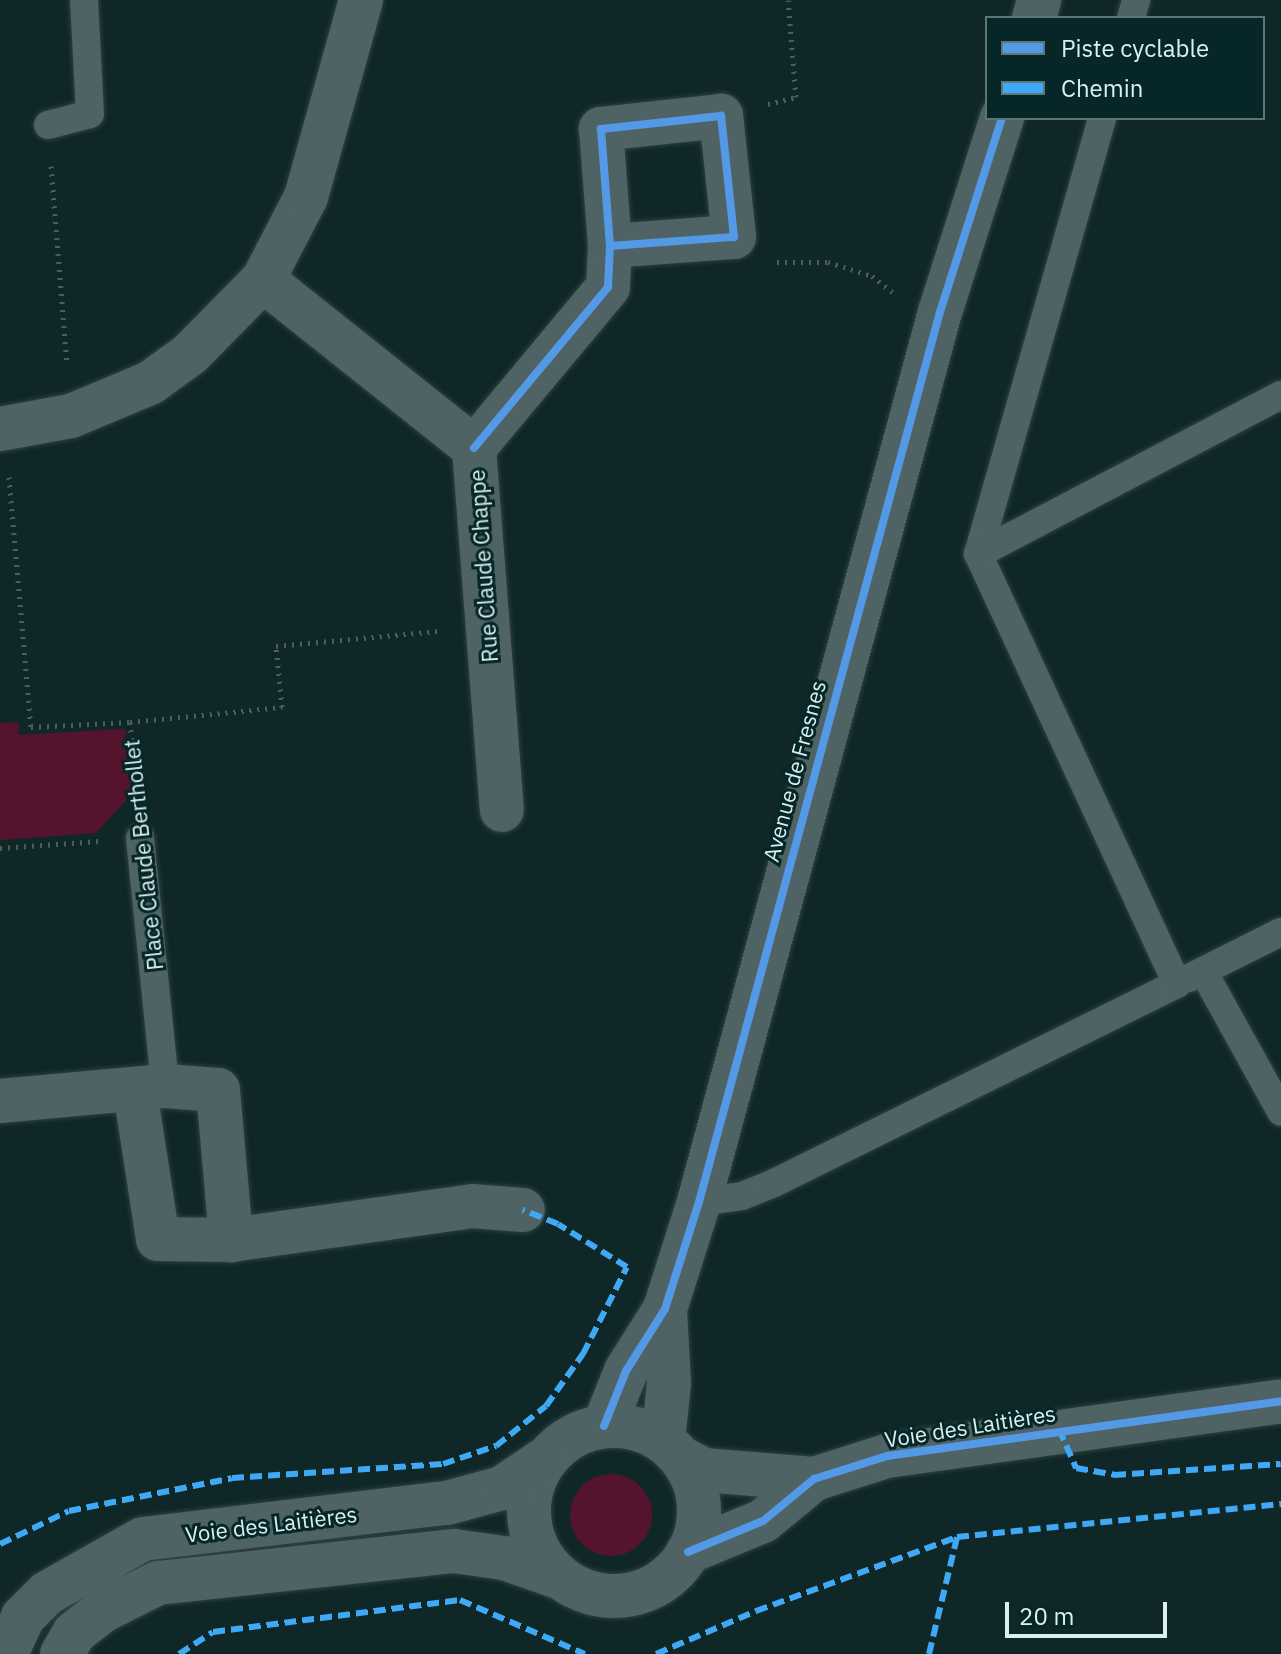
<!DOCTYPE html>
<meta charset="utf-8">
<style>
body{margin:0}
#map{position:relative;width:1281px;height:1654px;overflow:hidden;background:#102728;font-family:"IBM Plex Sans",sans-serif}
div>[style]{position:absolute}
.green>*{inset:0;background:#54142e}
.round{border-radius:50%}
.path>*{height:5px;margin-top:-2.5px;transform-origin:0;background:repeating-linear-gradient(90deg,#4c5e5f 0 2px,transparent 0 8px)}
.roads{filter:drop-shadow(0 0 2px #2e4142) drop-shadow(0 0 2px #2e4142)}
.service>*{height:28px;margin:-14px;padding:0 14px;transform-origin:14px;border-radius:14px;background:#4f6264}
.minor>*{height:44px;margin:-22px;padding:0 22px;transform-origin:22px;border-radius:22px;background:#4f6264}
.tertiary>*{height:44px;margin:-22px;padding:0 22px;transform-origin:22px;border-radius:22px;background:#4f6264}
.tertiary>.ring{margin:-22px;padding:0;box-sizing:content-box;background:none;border:44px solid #4f6264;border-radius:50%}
.quiet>*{height:6px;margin-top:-3px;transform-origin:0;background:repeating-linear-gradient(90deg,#3fa9f5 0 12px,transparent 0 18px)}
.cycleway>*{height:8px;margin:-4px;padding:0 4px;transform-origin:4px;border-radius:4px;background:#5399e6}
span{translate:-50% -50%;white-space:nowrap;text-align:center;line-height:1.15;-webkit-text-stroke:6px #062628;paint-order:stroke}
.street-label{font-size:22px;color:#daeff0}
.legend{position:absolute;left:985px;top:16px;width:280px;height:104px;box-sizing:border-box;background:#062628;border:2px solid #5b7678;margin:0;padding:10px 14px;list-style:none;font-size:24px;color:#daeff0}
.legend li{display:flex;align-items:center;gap:16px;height:40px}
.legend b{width:40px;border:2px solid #5b7678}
.scale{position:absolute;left:1005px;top:1602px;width:162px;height:36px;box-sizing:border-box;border:4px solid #daeff0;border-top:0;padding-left:10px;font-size:24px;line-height:28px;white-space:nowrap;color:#daeff0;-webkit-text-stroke:6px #062628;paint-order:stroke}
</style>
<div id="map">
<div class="green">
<div style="clip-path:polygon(18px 722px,19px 735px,125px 729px,131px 795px,96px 833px,0 840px,0 723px)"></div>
<div class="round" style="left:570px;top:1474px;width:82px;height:82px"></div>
</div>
<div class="path">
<div style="left:768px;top:104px;width:29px;rotate:-14deg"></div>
<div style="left:796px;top:97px;width:97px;rotate:-94.7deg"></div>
<div style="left:51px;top:166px;width:198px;rotate:85.4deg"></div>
<div style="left:777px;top:262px;width:51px"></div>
<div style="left:828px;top:262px;width:46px;rotate:17.7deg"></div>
<div style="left:872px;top:276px;width:29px;rotate:38deg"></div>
<div style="left:9px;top:477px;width:251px;rotate:85deg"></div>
<div style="left:31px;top:727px;width:99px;rotate:-2.9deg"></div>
<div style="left:130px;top:722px;width:75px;rotate:84.7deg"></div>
<div style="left:130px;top:722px;width:153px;rotate:-5.6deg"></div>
<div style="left:282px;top:707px;width:61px;rotate:-95.6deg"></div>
<div style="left:276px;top:646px;width:163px;rotate:-5.3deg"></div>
<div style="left:0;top:848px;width:99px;rotate:-4deg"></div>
</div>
<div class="roads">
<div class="service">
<div style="left:1131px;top:18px;width:19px;rotate:-74deg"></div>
<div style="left:48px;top:125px;width:43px;rotate:-14.7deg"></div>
<div style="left:90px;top:114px;width:114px;rotate:-93deg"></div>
<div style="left:978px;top:554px;width:453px;rotate:-74.1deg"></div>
<div style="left:140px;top:838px;width:249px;rotate:84.2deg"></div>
<div style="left:1203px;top:971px;width:161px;rotate:61deg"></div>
<div style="left:1189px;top:978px;width:103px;rotate:-26.6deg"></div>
<div style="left:699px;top:1202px;width:43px;rotate:-7.9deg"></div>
<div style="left:742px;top:1196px;width:35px;rotate:-22deg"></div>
<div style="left:774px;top:1183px;width:449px;rotate:-26.3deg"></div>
<div style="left:1177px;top:984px;width:474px;rotate:-114.8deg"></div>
<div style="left:978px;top:554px;width:342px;rotate:-27.7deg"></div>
</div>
<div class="minor">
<div style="left:263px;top:280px;width:270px;rotate:38.5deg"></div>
<div style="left:474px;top:448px;width:363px;rotate:85.6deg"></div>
<div style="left:0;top:429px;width:72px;rotate:-10.4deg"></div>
<div style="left:71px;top:416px;width:86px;rotate:-22.7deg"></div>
<div style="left:150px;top:383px;width:49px;rotate:-35.9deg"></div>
<div style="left:190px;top:354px;width:104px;rotate:-45.4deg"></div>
<div style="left:263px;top:280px;width:93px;rotate:-62.6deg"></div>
<div style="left:306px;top:197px;width:205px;rotate:-74.4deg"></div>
<div style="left:474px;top:448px;width:209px;rotate:-50.2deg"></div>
<div style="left:608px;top:287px;width:41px;rotate:-87.2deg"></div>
<div style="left:610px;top:246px;width:124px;rotate:-4.2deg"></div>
<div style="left:734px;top:237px;width:122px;rotate:-96.1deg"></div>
<div style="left:721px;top:116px;width:121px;rotate:173.8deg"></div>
<div style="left:601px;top:129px;width:117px;rotate:85.6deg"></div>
<div style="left:0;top:1101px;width:166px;rotate:-5.2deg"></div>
<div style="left:165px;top:1086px;width:53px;rotate:4.3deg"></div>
<div style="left:218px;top:1090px;width:151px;rotate:85deg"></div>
<div style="left:231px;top:1240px;width:73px;rotate:-179.2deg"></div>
<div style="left:158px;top:1239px;width:150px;rotate:-98.8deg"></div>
<div style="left:231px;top:1240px;width:243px;rotate:-8deg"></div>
<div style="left:472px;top:1206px;width:51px;rotate:4.5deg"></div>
</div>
<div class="tertiary">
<div style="left:1034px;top:18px;width:19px;rotate:-74deg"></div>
<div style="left:604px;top:1426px;width:59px;rotate:-68.2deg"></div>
<div style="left:626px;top:1371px;width:73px;rotate:-57.8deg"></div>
<div style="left:665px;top:1309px;width:112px;rotate:-72.4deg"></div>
<div style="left:699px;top:1202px;width:922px;rotate:-74.85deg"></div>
<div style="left:940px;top:312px;width:204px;rotate:-72.3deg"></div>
<div class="ring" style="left:529px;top:1426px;width:126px;height:126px"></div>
<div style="left:663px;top:1441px;width:58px;rotate:-84.1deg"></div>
<div style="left:669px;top:1383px;width:74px;rotate:-93.1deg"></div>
<div style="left:683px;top:1459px;width:24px;rotate:28deg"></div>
<div style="left:704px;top:1470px;width:110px;rotate:4.7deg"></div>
<div style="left:688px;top:1552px;width:81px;rotate:-22.5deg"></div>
<div style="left:763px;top:1521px;width:66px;rotate:-39.5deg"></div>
<div style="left:814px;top:1479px;width:77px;rotate:-17.5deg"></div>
<div style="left:887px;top:1456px;width:398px;rotate:-7.9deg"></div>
<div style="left:6px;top:1654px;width:41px;rotate:-65.3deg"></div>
<div style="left:23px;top:1617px;width:34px;rotate:-45deg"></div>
<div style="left:47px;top:1593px;width:110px;rotate:-29.4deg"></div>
<div style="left:143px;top:1539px;width:306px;rotate:-6.8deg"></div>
<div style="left:447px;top:1503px;width:57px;rotate:-15.3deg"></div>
<div style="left:502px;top:1488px;width:52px;rotate:-34deg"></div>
<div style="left:62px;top:1654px;width:24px;rotate:-60deg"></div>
<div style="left:74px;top:1633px;width:36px;rotate:-38deg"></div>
<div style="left:102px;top:1611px;width:63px;rotate:-26.6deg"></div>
<div style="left:158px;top:1583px;width:298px;rotate:-6.2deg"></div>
<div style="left:454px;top:1551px;width:50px;rotate:8deg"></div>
<div style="left:504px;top:1558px;width:60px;rotate:19.3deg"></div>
</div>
</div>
<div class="quiet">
<div style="left:1059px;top:1429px;width:43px;rotate:66.4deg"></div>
<div style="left:1076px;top:1468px;width:39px;rotate:10deg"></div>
<div style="left:1114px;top:1475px;width:167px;rotate:-3.8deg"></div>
<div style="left:0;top:1544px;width:76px;rotate:-25.6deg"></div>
<div style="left:69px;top:1511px;width:166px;rotate:-11.4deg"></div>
<div style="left:232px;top:1478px;width:211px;rotate:-3.8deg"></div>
<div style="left:443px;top:1464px;width:56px;rotate:-18.8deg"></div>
<div style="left:496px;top:1446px;width:64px;rotate:-38.7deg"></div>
<div style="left:546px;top:1406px;width:64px;rotate:-54.6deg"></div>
<div style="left:583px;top:1354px;width:97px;rotate:-63.2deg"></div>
<div style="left:627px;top:1267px;width:81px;rotate:-148.1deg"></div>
<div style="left:558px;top:1224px;width:38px;rotate:-158deg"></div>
<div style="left:179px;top:1654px;width:40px;rotate:-32.9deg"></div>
<div style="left:213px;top:1632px;width:249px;rotate:-7.4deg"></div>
<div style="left:460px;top:1600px;width:136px;rotate:23.4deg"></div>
<div style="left:656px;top:1654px;width:109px;rotate:-23.3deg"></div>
<div style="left:756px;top:1611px;width:214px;rotate:-20.2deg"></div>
<div style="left:957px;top:1537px;width:326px;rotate:-5.8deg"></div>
<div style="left:929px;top:1654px;width:120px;rotate:-76.5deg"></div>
</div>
<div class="cycleway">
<div style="left:474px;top:448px;width:209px;rotate:-50.2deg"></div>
<div style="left:608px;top:287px;width:41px;rotate:-87.2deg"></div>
<div style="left:610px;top:246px;width:124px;rotate:-4.2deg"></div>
<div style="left:734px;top:237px;width:122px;rotate:-96.1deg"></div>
<div style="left:721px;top:116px;width:121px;rotate:173.8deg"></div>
<div style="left:601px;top:129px;width:117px;rotate:85.6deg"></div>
<div style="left:604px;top:1426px;width:59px;rotate:-68.2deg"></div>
<div style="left:626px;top:1371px;width:73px;rotate:-57.8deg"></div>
<div style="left:665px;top:1309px;width:112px;rotate:-72.4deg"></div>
<div style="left:699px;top:1202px;width:922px;rotate:-74.85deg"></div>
<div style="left:940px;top:312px;width:204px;rotate:-72.3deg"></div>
<div style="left:688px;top:1552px;width:81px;rotate:-22.5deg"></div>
<div style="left:763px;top:1521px;width:66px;rotate:-39.5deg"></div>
<div style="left:814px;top:1479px;width:77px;rotate:-17.5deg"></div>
<div style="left:887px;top:1456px;width:398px;rotate:-7.9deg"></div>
</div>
<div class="street-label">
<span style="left:483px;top:566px;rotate:-94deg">Rue Claude Chappe</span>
<span style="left:794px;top:771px;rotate:-75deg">Avenue de Fresnes</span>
<span style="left:143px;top:855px;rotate:-96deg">Place Claude Berthollet</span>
<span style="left:970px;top:1426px;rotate:-9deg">Voie des Laitières</span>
<span style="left:271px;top:1524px;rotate:-7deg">Voie des Laitières</span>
</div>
<ul class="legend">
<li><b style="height:10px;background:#5399e6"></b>Piste cyclable</li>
<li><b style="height:10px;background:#3fa9f5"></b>Chemin</li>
</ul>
<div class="scale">20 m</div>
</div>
